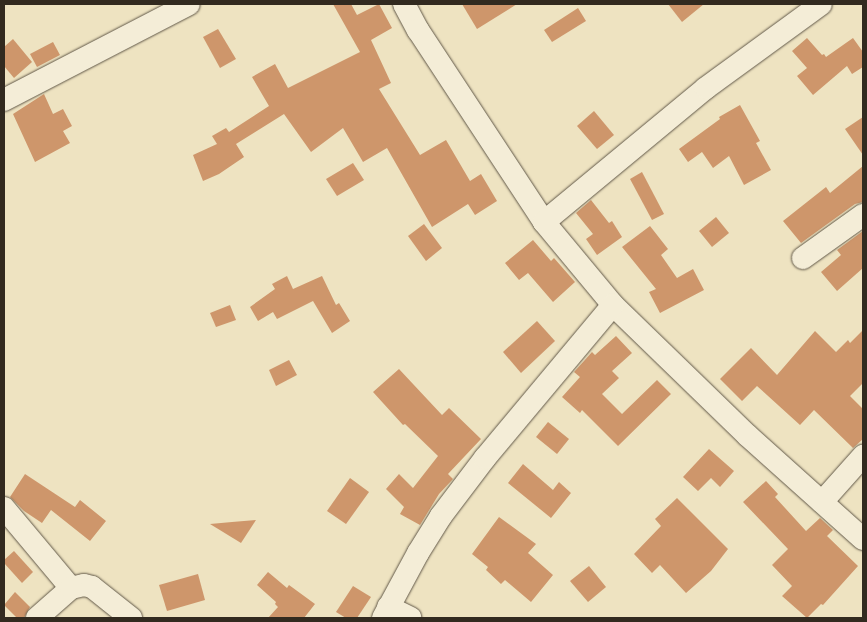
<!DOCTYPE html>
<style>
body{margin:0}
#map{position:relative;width:867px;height:622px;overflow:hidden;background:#eee3c1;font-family:"EB Garamond",serif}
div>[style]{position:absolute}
.building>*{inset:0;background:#ce966b}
.roads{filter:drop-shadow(0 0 1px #615848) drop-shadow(0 0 1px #615848)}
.minor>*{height:22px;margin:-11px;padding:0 11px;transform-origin:11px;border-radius:11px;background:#f4edd7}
span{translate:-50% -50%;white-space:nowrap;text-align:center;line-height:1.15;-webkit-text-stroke:4px #f4edd7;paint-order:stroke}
.frame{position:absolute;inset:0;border:5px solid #322a1f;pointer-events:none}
</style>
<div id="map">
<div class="building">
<div style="clip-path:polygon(333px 4px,351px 4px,357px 15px,379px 4px,392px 28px,371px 40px,391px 83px,379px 89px,420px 155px,446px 140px,470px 181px,481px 174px,497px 201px,475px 215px,468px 204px,432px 227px,387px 148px,363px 162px,343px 128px,311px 152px,284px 114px,236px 144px,244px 157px,219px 174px,203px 181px,193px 155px,217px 144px,212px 136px,226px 128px,229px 132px,269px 106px,252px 77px,275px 64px,288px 88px,360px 52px)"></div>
<div style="clip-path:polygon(462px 4px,517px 4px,477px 29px)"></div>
<div style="clip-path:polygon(668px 4px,704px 4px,682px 22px)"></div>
<div style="clip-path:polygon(578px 8px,586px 21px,552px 42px,544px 30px)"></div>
<div style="clip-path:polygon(218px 29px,236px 59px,220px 68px,203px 37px)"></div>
<div style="clip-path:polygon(807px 38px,822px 55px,824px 54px,826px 57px,853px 38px,863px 52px,863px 67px,852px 74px,847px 66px,813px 95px,797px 76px,807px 68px,792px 51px)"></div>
<div style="clip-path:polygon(13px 39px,32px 62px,14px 78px,4px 66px,4px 47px)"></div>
<div style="clip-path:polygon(53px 42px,60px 55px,37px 67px,30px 54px)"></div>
<div style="clip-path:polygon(44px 94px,53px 114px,63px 109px,72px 126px,63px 131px,70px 143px,35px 162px,13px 114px)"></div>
<div style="clip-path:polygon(740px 105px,760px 141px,756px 143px,771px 170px,744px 185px,729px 156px,713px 168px,702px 152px,688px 162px,679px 149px,720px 119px,719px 117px)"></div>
<div style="clip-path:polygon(594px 111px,614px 135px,597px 149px,577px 126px)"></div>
<div style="clip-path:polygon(863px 117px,863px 155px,845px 129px)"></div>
<div style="clip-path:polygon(353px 163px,364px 180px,337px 196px,326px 179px)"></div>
<div style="clip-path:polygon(863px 166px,863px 202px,855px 204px,801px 243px,783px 221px,826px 187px,830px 193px)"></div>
<div style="clip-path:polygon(642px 172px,664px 214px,652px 220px,630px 179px)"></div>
<div style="clip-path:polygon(591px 200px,609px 223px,612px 221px,622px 237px,597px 255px,586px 239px,593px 234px,576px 213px)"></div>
<div style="clip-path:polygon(716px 217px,729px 233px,712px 247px,699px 231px)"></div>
<div style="clip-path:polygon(424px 224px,442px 248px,426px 261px,408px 236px)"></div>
<div style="clip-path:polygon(650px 226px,668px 249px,661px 255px,677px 278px,693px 269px,704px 290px,660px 313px,649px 292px,656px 289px,622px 247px)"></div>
<div style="clip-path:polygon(863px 231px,863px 268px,837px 291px,821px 272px,841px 255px,837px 250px)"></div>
<div style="clip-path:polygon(533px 240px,551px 261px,554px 258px,575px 282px,553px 302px,528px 273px,519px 280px,505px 263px)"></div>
<div style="clip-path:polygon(287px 276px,293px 289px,322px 276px,336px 305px,339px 303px,350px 321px,332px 333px,313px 301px,277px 319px,273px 312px,258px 321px,250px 307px,275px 289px,272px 284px)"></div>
<div style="clip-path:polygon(230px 305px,236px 320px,216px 327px,210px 313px)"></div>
<div style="clip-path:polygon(537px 321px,555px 341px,521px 373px,503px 352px)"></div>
<div style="clip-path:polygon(863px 330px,863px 383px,850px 396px,863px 409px,863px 439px,853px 448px,814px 410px,800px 425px,757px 386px,742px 401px,720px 379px,751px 348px,777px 375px,815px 331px,836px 352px,848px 340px,850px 343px)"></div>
<div style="clip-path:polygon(616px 336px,632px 353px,612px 371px,619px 378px,602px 394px,622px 414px,657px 380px,671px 394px,618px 446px,582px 410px,580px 413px,562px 397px,580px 377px,574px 372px,584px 361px,592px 352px,595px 355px)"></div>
<div style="clip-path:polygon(289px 360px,297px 375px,276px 386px,269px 370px)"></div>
<div style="clip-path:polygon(399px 369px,442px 415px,449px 408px,481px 439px,448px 474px,453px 479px,439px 494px,420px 525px,400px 514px,404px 507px,386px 489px,399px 474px,413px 488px,438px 456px,405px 424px,403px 425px,373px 392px)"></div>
<div style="clip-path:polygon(548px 422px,569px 439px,557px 454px,536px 437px)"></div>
<div style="clip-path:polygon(709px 449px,734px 471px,720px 487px,711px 478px,698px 491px,683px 477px)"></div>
<div style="clip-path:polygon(523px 464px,553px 490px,559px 482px,571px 493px,551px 518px,508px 483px)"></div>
<div style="clip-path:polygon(25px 474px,75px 507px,80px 500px,106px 521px,90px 541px,51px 510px,42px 523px,24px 511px,10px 497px)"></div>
<div style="clip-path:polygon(350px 478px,369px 492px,346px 524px,327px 511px)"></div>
<div style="clip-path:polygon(766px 481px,778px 494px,775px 497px,806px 531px,820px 518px,833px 530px,827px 536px,858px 566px,823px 605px,821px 604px,807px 618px,782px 596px,792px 586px,772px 565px,788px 549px,743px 502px)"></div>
<div style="clip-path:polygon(677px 498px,728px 549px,711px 571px,686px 593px,660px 565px,652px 573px,634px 554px,661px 526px,655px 519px)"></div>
<div style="clip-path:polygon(499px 517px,536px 544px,528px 553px,553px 575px,531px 602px,505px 580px,501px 584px,486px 570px,488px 567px,472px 554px)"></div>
<div style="clip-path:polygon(256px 520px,241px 543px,210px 524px,232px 522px)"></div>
<div style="clip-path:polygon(14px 551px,33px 572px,22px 583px,4px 563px,4px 560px)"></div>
<div style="clip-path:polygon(589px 566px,606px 587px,588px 602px,570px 581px)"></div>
<div style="clip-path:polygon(268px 572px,287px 588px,289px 585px,315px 604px,304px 618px,268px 618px,278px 607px,275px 604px,276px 602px,257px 585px)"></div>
<div style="clip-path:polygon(198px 574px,205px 600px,167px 611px,159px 585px)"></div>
<div style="clip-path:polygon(353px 586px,371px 597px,357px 618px,346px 618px,336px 612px)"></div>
<div style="clip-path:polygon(15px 592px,30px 607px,24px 618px,17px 618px,4px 605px)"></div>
</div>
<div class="roads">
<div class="minor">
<div style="left:404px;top:4px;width:30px;rotate:62deg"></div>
<div style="left:418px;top:30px;width:230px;rotate:56.7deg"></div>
<div style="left:544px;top:222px;width:108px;rotate:50.3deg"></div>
<div style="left:613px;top:305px;width:187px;rotate:44.1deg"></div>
<div style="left:747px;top:435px;width:156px;rotate:41.9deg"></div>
<div style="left:4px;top:100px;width:208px;rotate:-27.4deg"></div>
<div style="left:544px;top:222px;width:210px;rotate:-39.6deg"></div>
<div style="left:706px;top:88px;width:142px;rotate:-36.1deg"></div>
<div style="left:803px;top:258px;width:74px;rotate:-35.6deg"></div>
<div style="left:822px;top:502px;width:62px;rotate:-48.3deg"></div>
<div style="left:4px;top:508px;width:104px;rotate:50.1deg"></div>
<div style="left:388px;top:607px;width:25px;rotate:26deg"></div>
<div style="left:37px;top:618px;width:45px;rotate:-41.4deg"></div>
<div style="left:71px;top:588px;width:13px;rotate:-13deg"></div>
<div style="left:84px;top:585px;width:8px;rotate:14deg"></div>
<div style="left:92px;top:587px;width:50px;rotate:38.5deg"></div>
<div style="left:383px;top:618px;width:74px;rotate:-61.7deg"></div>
<div style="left:418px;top:553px;width:44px;rotate:-58.1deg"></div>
<div style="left:441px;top:516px;width:73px;rotate:-52.8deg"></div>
<div style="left:485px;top:458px;width:199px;rotate:-50.1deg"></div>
</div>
</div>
<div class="frame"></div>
</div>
